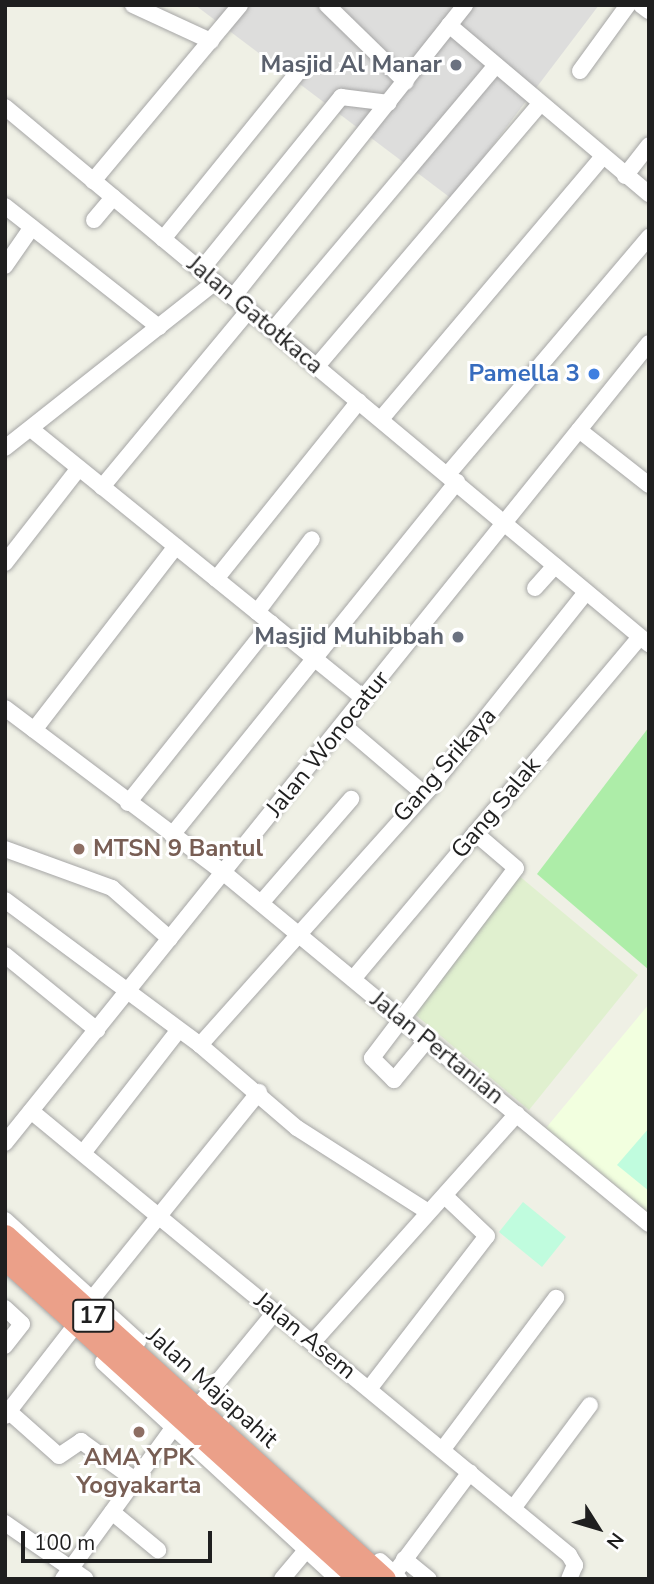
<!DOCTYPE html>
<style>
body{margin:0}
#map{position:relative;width:654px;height:1584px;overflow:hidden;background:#eff0e5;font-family:"Nunito Sans",sans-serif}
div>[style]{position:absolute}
.residential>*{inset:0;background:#dddddc}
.education>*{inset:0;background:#f2ffdf}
.farmland>*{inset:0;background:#e0f0cf}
.grass>*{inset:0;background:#adeda8}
.park>*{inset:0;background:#c0fcde}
.roads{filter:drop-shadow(0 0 2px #a6a6a6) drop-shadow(0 0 2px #a6a6a6)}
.minor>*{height:16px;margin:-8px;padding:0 8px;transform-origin:8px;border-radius:8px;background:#fff}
.highway>*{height:23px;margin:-11.5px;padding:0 11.5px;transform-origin:11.5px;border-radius:11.5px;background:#eba089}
.dots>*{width:19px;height:19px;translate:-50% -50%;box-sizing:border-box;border:4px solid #fff;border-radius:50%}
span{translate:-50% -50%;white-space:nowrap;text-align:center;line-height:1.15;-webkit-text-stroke:6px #fff;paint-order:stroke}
.shield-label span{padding:2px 5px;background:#fff;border:2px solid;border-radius:5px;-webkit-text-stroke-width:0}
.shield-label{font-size:23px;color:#1f1f1f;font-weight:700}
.worship-label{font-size:24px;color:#5b616d;font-weight:700}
.right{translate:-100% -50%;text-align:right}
.street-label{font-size:24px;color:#1f1f1f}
.shop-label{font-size:24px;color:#366cbe;font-weight:700}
.education-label{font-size:24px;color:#785e54;font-weight:700}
.left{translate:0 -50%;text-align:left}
.frame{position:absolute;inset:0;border:7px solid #1f1f1f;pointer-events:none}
.north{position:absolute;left:563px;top:1493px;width:70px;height:70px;-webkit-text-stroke:5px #fff;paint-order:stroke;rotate:127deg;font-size:19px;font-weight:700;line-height:28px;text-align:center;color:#1f1f1f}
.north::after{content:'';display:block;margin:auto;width:24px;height:32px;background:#1f1f1f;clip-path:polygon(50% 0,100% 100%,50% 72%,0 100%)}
.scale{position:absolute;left:21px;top:1531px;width:191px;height:32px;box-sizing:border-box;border:4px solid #1f1f1f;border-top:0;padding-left:9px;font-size:21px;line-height:24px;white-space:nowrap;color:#1f1f1f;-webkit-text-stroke:5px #fff;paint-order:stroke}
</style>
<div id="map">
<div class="residential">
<div style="clip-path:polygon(195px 5px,599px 5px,452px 199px)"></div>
</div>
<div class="education">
<div style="clip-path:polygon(649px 1004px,649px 1213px,546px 1128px)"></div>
</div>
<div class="farmland">
<div style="clip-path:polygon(518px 875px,638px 975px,529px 1110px,410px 1010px)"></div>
</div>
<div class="grass">
<div style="clip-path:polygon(649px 727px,649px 970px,537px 874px)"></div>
</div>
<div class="park">
<div style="clip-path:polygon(649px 1128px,649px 1191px,617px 1165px)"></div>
<div style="clip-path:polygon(523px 1202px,566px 1237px,542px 1267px,499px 1232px)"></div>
</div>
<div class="roads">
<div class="minor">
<div style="left:133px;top:5px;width:86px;rotate:24.8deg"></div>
<div style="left:327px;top:5px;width:110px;rotate:44.3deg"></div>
<div style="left:641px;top:5px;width:10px;rotate:37deg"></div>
<div style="left:449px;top:25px;width:262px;rotate:40.2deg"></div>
<div style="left:580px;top:71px;width:82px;rotate:-54deg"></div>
<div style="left:5px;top:107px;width:839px;rotate:39.82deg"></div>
<div style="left:625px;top:176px;width:39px;rotate:-52deg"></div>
<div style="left:93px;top:181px;width:229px;rotate:-50.1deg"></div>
<div style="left:5px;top:206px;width:196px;rotate:38.2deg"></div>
<div style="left:94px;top:220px;width:30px;rotate:-50deg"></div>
<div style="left:163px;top:239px;width:218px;rotate:-51deg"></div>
<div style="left:5px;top:266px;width:47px;rotate:-55.3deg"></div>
<div style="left:201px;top:270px;width:223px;rotate:-51deg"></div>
<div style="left:341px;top:97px;width:48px;rotate:7.1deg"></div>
<div style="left:233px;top:297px;width:373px;rotate:-51.5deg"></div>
<div style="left:273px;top:330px;width:346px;rotate:-49.9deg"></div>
<div style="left:317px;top:366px;width:344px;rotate:-49.6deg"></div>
<div style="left:381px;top:419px;width:341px;rotate:-49.8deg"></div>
<div style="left:31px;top:429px;width:429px;rotate:39deg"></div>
<div style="left:579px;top:430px;width:89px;rotate:38.2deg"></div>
<div style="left:5px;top:448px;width:268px;rotate:-38.3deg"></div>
<div style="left:448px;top:474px;width:311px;rotate:-49.7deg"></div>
<div style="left:102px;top:487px;width:230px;rotate:-50.3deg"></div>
<div style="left:5px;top:563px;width:120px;rotate:-52.1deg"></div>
<div style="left:216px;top:579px;width:228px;rotate:-51.2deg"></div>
<div style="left:535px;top:588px;width:30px;rotate:-48deg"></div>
<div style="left:257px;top:612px;width:91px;rotate:-53deg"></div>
<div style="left:5px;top:708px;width:274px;rotate:37deg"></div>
<div style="left:224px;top:873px;width:551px;rotate:39.55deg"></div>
<div style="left:343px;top:725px;width:104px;rotate:40.3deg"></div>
<div style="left:34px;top:730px;width:232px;rotate:-52.3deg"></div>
<div style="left:128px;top:803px;width:230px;rotate:-51.5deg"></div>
<div style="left:172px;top:835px;width:454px;rotate:-51.1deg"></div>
<div style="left:5px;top:849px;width:114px;rotate:20deg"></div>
<div style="left:112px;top:888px;width:77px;rotate:41.3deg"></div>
<div style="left:5px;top:900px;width:243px;rotate:36.6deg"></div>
<div style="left:200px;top:1045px;width:128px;rotate:40.6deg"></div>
<div style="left:297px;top:1128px;width:154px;rotate:32.6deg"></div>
<div style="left:261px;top:903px;width:138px;rotate:-49.1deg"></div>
<div style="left:5px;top:955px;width:119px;rotate:39.2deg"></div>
<div style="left:353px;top:979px;width:446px;rotate:-50deg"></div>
<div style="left:427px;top:1040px;width:52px;rotate:129.5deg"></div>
<div style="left:394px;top:1080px;width:31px;rotate:-135deg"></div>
<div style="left:372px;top:1058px;width:238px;rotate:-52.8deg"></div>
<div style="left:516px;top:868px;width:54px;rotate:-139.5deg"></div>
<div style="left:200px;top:1045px;width:343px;rotate:-48.2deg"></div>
<div style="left:429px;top:789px;width:252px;rotate:-51.4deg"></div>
<div style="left:31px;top:1111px;width:698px;rotate:39.53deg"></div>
<div style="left:569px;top:1555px;width:12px;rotate:59deg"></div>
<div style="left:575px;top:1565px;width:15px;rotate:113deg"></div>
<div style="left:5px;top:1143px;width:1027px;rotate:-51.17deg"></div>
<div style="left:83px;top:1153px;width:155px;rotate:-52.1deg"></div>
<div style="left:5px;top:1220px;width:180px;rotate:42.3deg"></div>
<div style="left:92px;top:1299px;width:266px;rotate:-51.1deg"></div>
<div style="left:5px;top:1308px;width:23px;rotate:43deg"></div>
<div style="left:22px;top:1324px;width:28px;rotate:128deg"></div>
<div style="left:313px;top:1342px;width:306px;rotate:-48.2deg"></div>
<div style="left:103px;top:1362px;width:320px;rotate:42.7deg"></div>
<div style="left:369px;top:1389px;width:193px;rotate:-52.4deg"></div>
<div style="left:487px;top:1236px;width:55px;rotate:-136.5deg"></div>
<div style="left:203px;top:1400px;width:114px;rotate:-50.7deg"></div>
<div style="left:5px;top:1408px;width:72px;rotate:41.6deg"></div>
<div style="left:59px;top:1456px;width:27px;rotate:-34deg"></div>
<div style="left:81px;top:1441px;width:67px;rotate:35.8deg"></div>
<div style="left:5px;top:1416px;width:108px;rotate:-52.2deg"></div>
<div style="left:443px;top:1449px;width:189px;rotate:-53.2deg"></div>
<div style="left:514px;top:1507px;width:127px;rotate:-53.3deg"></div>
<div style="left:112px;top:1512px;width:60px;rotate:39.6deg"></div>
<div style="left:5px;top:1523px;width:98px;rotate:34.7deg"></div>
<div style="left:404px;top:1559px;width:32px;rotate:39deg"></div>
<div style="left:380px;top:1561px;width:26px;rotate:43deg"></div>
<div style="left:394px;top:1574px;width:127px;rotate:-53.3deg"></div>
<div style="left:63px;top:1579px;width:187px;rotate:-53.9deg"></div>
<div style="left:282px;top:1579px;width:38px;rotate:-50deg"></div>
</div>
<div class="highway">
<div style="left:5px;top:1236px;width:511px;rotate:42.15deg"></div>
<div style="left:5px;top:1258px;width:479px;rotate:42.1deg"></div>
</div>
</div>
<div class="dots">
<div style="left:456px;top:65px;background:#6b7280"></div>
<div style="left:594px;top:374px;background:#3f7fe0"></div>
<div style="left:458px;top:637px;background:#6b7280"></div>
<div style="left:79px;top:849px;background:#8d6e63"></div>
<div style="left:139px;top:1432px;background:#8d6e63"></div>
</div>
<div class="shield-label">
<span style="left:93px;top:1316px">17</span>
</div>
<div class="worship-label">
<span class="right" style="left:442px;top:65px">Masjid Al Manar</span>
<span class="right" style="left:444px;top:637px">Masjid Muhibbah</span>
</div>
<div class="street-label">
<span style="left:255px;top:315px;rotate:40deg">Jalan Gatotkaca</span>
<span style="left:328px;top:744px;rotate:-51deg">Jalan Wonocatur</span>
<span style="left:445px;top:765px;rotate:-49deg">Gang Srikaya</span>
<span style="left:496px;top:808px;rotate:-50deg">Gang Salak</span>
<span style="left:437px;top:1048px;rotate:39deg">Jalan Pertanian</span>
<span style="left:305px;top:1336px;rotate:39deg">Jalan Asem</span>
<span style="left:212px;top:1388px;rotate:42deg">Jalan Majapahit</span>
</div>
<div class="shop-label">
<span class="right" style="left:580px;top:374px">Pamella 3</span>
</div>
<div class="education-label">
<span class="left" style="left:93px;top:849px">MTSN 9 Bantul</span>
<span style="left:139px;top:1472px">AMA YPK<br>Yogyakarta</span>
</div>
<div class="frame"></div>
<div class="north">N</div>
<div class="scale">100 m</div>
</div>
